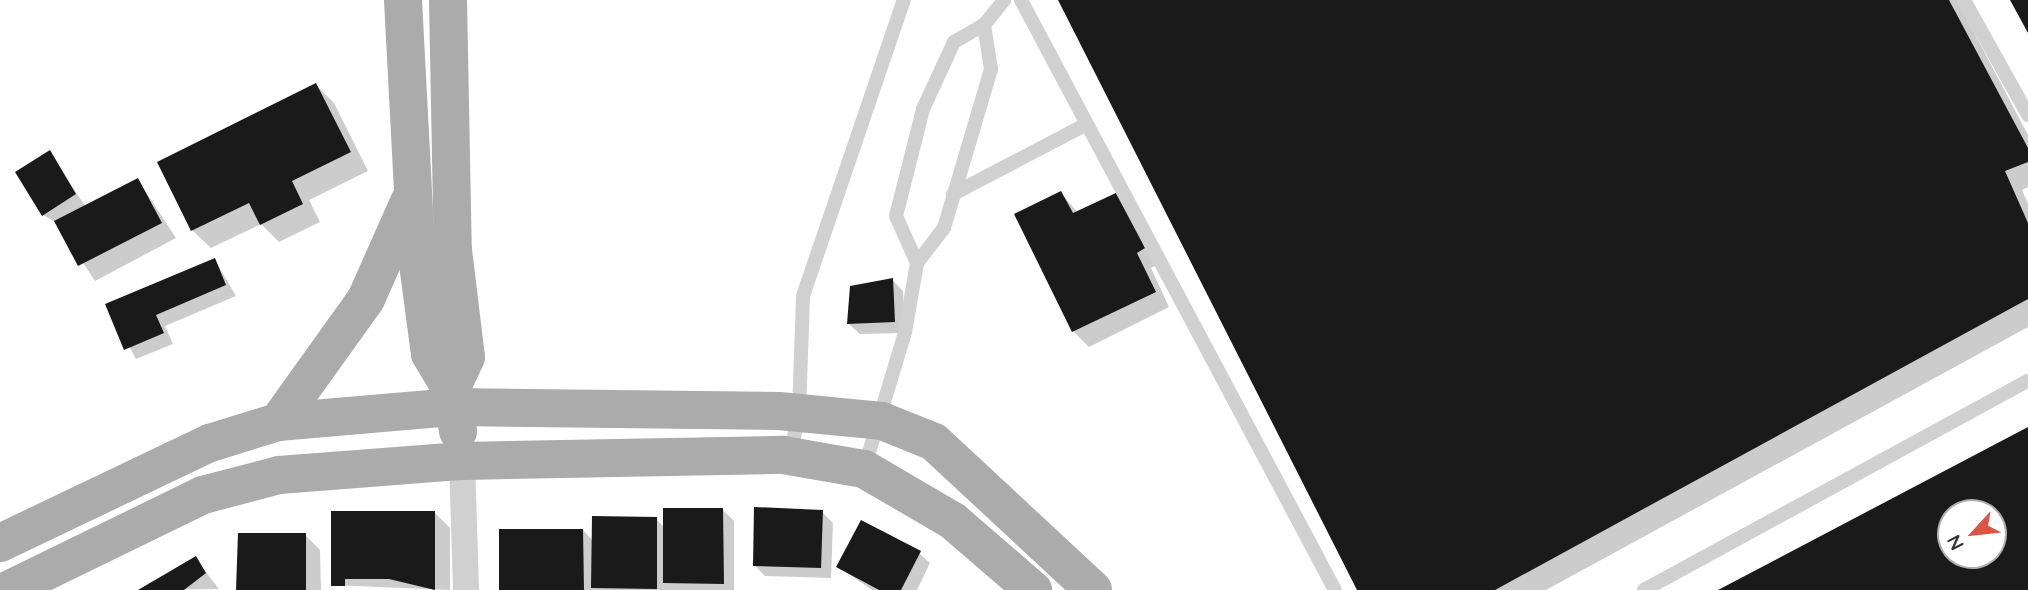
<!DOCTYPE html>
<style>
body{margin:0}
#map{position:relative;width:2028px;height:590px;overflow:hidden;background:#fff;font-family:Quicksand,sans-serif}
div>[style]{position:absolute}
.shadow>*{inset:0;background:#0003}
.building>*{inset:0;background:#1a1a1a}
.service>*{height:14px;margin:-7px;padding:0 7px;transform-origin:7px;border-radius:7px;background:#d0d0d0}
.minor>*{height:26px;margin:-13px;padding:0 13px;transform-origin:13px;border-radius:13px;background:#d0d0d0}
.primary>*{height:38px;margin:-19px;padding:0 19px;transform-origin:19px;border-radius:19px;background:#ababab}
span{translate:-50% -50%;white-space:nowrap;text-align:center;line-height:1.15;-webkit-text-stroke:7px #fff;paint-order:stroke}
.north{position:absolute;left:1937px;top:499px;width:70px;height:70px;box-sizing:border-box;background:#fff;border:2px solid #adadad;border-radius:50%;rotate:243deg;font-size:19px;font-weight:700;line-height:28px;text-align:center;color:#333}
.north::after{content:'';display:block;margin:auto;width:24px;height:32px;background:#dc5443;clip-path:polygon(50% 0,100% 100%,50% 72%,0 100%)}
</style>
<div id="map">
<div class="shadow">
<div style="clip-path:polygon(1060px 0,1957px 0,2028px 135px,2028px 187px,2022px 190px,2028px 204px,2028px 327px,1546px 590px,1359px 590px)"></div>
<div style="clip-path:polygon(316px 85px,334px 103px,368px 171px,309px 200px,320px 222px,279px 242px,261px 224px,211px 248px,192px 230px)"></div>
<div style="clip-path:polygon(49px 153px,86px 207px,138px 180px,176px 238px,95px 281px,57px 223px,43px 215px)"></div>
<div style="clip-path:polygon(1061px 193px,1078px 213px,1117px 194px,1159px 264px,1151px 268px,1169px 307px,1089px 347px,1073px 331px,1016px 215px)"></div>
<div style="clip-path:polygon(215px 260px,236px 296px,165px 326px,173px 344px,136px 359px,107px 305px)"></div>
<div style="clip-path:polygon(892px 280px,903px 291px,905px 333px,860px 334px,849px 324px)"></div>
<div style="clip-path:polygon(723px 510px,734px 521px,734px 590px,501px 590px,583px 530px,593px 541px,656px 519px,665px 528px)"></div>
<div style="clip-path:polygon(822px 512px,833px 523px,831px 578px,765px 576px,754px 565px)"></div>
<div style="clip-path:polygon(435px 513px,450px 528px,450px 590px,332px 585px)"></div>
<div style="clip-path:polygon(305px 535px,320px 550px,321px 590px,238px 590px)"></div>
<div style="clip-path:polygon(919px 553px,930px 563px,917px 590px,872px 590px,839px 567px)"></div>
<div style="clip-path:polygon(195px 558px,219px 589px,142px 590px)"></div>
</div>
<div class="building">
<div style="clip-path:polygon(1058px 0,1949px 0,2028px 148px,2028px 162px,2005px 171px,2028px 223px,2028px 299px,1495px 590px,1357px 590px)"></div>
<div style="clip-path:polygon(2010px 0,2028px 0,2028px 33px)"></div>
<div style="clip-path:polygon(316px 83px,351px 152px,292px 181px,303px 204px,260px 225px,249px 203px,191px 231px,157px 162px)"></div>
<div style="clip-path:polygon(50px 150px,76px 194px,42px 216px,15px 172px)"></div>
<div style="clip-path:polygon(138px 178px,162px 223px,78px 266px,54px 221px)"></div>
<div style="clip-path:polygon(1061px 191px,1073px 213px,1118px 192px,1145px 248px,1137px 253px,1156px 292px,1072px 332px,1014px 214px)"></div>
<div style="clip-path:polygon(215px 258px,226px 285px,156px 315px,164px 333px,124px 350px,105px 304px)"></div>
<div style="clip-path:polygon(893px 278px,895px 322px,847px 324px,850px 286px)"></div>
<div style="clip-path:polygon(evenodd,2028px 427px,2028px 590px,1718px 590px,2028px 427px,1951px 513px,1993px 513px,1993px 555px,1951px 555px,1951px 513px)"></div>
<div style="clip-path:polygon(754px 507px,823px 510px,821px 568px,753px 566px)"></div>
<div style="clip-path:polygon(663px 508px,723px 508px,724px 584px,663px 583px)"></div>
<div style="clip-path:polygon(331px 511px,435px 511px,435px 590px,389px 579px,345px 579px,345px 586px,331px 586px)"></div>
<div style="clip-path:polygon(592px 516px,657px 517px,657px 589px,591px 588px)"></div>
<div style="clip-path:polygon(861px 520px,921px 551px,901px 590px,879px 590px,836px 567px)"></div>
<div style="clip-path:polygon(499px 529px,583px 529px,584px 590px,499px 590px)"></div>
<div style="clip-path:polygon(238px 533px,306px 533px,306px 590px,236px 590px)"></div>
<div style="clip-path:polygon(196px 556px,206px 573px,184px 590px,138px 590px)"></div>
</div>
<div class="service">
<div style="left:1021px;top:0;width:668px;rotate:61.98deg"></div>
<div style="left:1964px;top:0;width:132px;rotate:60.9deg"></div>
<div style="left:953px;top:194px;width:151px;rotate:-27.6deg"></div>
<div style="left:917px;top:263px;width:51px;rotate:-114.1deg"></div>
<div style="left:896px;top:216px;width:110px;rotate:-75.8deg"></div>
<div style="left:923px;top:109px;width:74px;rotate:-65.2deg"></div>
<div style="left:954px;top:42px;width:34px;rotate:-30deg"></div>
<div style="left:791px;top:453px;width:42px;rotate:-79deg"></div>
<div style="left:799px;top:412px;width:116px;rotate:-88deg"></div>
<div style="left:803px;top:296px;width:313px;rotate:-71.2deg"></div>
<div style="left:864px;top:469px;width:143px;rotate:-73.3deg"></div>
<div style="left:905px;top:332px;width:70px;rotate:-80.1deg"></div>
<div style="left:917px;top:263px;width:44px;rotate:-52.4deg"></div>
<div style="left:944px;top:228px;width:166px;rotate:-73.5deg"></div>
<div style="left:991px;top:69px;width:45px;rotate:-99deg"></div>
<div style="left:984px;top:25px;width:32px;rotate:-51deg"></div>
<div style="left:1644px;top:590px;width:437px;rotate:-28.6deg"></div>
</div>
<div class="minor">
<div style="left:462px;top:461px;width:129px;rotate:88.2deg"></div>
</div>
<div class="primary">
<div style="left:403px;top:0;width:249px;rotate:87deg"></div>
<div style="left:416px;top:249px;width:106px;rotate:82.4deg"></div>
<div style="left:430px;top:354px;width:41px;rotate:59deg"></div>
<div style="left:451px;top:389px;width:43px;rotate:80.5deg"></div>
<div style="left:448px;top:0;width:250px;rotate:88.9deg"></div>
<div style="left:453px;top:250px;width:108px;rotate:83.1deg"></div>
<div style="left:466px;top:357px;width:35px;rotate:115deg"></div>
<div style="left:278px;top:422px;width:151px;rotate:-54.4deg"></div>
<div style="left:366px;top:299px;width:106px;rotate:-66.1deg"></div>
<div style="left:0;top:543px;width:233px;rotate:-25.5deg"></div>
<div style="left:210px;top:443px;width:71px;rotate:-17.2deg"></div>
<div style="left:278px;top:422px;width:177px;rotate:-4.9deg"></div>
<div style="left:454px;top:407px;width:325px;rotate:0.7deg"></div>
<div style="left:779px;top:411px;width:103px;rotate:5.5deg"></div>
<div style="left:882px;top:421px;width:56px;rotate:22deg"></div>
<div style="left:934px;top:442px;width:217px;rotate:42.9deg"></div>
<div style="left:8px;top:590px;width:217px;rotate:-26deg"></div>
<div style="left:203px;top:495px;width:79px;rotate:-14.7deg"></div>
<div style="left:279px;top:475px;width:184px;rotate:-4.4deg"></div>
<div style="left:462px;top:461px;width:321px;rotate:-1.1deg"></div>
<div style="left:783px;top:455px;width:82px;rotate:9.8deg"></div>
<div style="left:864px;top:469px;width:103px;rotate:30.3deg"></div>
<div style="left:953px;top:521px;width:106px;rotate:40.8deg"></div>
</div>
<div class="north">N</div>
</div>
